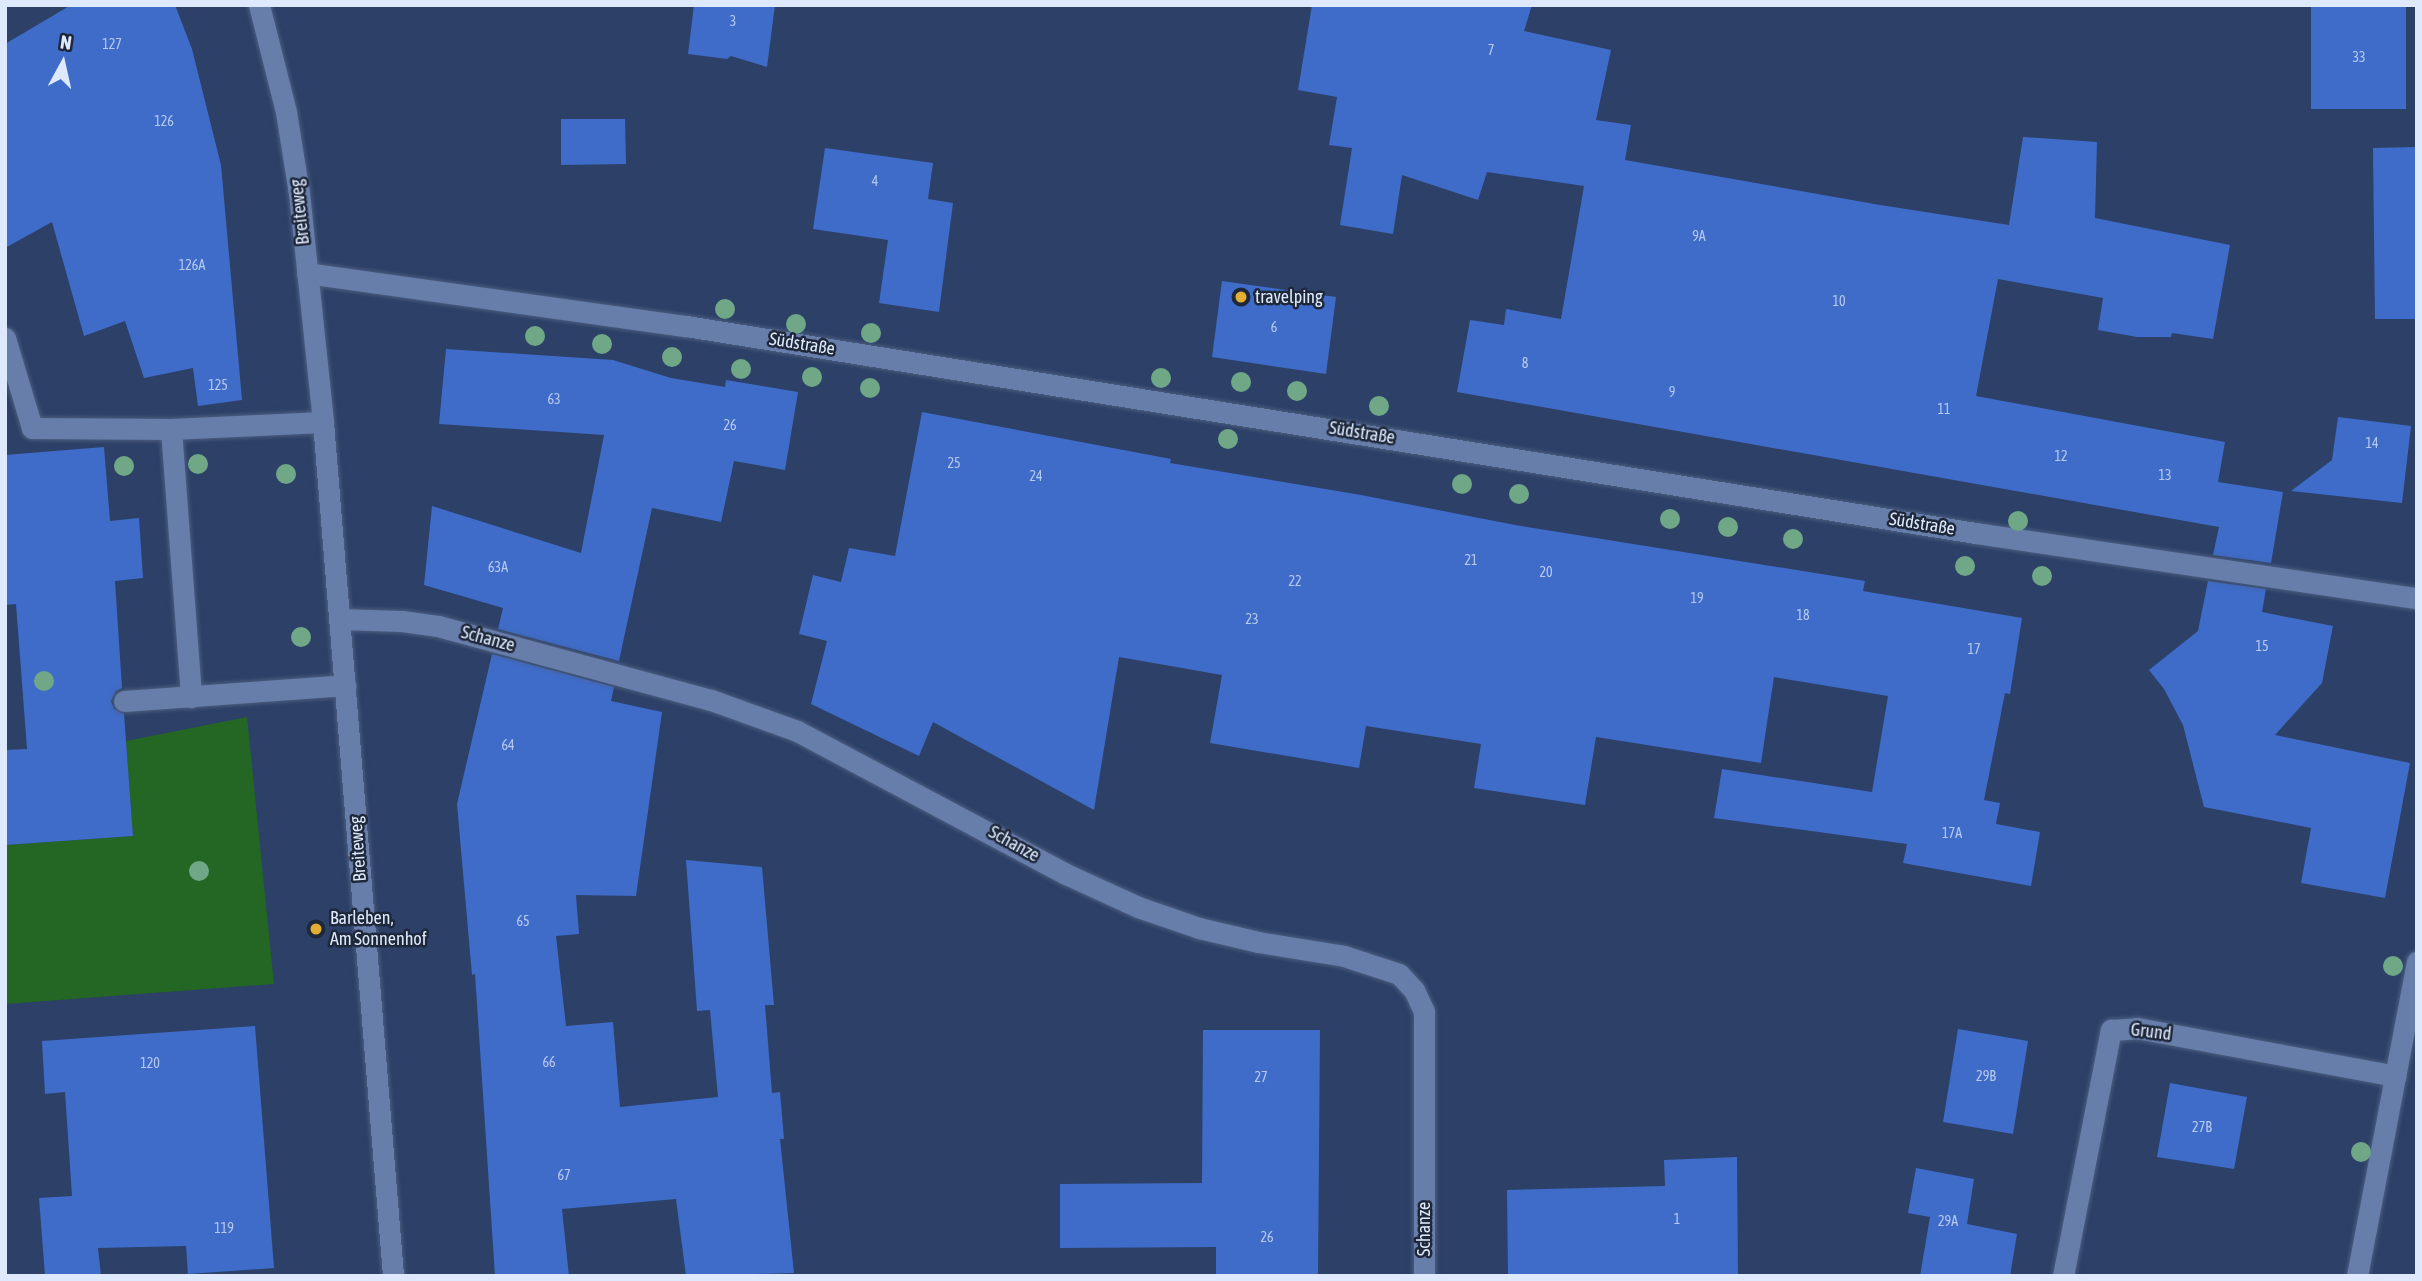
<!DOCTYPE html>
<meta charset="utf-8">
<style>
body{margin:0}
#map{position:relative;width:2422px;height:1281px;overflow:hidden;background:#2c4068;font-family:"Asap Condensed",sans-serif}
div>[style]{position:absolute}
.green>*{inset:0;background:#246623}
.building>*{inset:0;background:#3f6cc8}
.roads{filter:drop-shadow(0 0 2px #4c5d7e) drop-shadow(0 0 2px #4c5d7e)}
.service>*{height:21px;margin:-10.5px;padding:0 10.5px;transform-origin:10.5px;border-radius:10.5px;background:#677eab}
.minor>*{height:21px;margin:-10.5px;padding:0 10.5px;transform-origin:10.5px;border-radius:10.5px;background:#677eab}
.tertiary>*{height:21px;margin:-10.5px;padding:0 10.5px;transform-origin:10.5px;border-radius:10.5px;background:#677eab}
.trees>*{width:20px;height:20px;margin:-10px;border-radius:50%;background:#6fa787}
.dots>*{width:19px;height:19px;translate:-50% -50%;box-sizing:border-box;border:4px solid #1e283a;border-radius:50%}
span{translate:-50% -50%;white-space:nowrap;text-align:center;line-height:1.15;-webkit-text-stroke:5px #1e283a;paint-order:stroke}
.number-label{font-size:14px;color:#b6caf0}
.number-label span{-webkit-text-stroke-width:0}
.street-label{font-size:18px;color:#dee9fd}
.poi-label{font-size:18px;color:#dee9fd}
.left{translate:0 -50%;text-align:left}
.frame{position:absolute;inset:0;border:7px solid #dee9fd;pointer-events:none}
.north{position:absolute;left:28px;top:28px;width:70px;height:70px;-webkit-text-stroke:5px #1e283a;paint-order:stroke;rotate:8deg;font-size:19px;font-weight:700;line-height:28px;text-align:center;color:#dee9fd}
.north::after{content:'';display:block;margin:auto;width:24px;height:32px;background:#dee9fd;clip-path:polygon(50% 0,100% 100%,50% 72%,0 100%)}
</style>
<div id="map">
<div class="green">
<div style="clip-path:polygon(247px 717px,274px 984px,5px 1004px,5px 845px,133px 836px,126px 741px)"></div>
</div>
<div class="building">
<div style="clip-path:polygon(71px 5px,175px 5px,192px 49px,221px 165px,242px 400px,198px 406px,193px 368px,144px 378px,125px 321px,84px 336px,52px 222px,5px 248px,5px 44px)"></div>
<div style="clip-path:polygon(694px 5px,775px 5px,767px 67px,731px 56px,727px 59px,688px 54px)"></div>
<div style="clip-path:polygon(1312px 5px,1532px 5px,1524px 31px,1611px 50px,1596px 120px,1631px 125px,1625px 160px,1880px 205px,2009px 225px,2023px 137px,2097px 142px,2095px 218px,2230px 245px,2213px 339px,2172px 333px,2171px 337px,2137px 337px,2098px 330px,2103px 298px,1998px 279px,1976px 396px,2225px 442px,2218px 482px,2283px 492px,2271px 563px,2213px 555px,2219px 527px,1457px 392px,1470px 320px,1504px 325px,1506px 309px,1561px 319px,1584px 186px,1487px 172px,1478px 200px,1402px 175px,1393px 234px,1340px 225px,1352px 148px,1329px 145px,1337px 97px,1298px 90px)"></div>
<div style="clip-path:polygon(2311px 5px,2406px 5px,2406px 109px,2311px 109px)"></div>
<div style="clip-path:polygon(561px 119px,625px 119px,626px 164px,561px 165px)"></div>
<div style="clip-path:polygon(2417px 147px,2417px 319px,2375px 319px,2373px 148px)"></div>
<div style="clip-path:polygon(825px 148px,933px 163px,928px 199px,953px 203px,939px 312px,879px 303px,888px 240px,813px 229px)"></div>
<div style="clip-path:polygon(1222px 281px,1336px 297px,1326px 374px,1212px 357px)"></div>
<div style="clip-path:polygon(446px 349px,613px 360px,671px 378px,725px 387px,726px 380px,798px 392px,785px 470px,734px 461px,721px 522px,652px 508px,619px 661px,498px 629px,503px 608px,424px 585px,432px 506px,581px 553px,604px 435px,439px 424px)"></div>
<div style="clip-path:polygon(922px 412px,1171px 459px,1170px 463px,1361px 495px,1515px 525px,1865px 581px,1863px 591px,2022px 618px,2010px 694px,2005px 693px,1984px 800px,2000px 803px,1996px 824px,2040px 832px,2031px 886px,1903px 863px,1907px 844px,1714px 818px,1722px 769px,1872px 792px,1888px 696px,1774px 677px,1761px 763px,1596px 737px,1585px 805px,1474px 788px,1481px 744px,1366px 726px,1359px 768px,1210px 743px,1222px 675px,1119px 657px,1094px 810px,933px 722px,919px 756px,811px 704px,827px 641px,799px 634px,813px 575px,841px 582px,849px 548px,895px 556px)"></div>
<div style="clip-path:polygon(2338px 417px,2411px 426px,2402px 503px,2291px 491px,2332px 460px)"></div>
<div style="clip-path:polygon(104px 447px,110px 521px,139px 518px,143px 578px,115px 581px,122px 688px,116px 691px,111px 701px,114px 709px,124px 714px,133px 836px,5px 845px,5px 750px,27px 749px,16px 604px,5px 605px,5px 455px)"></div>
<div style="clip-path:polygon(2208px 581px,2266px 589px,2262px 612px,2333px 626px,2322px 683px,2275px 735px,2410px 763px,2385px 898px,2301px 883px,2311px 828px,2204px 807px,2183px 725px,2164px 689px,2149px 670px,2198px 631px)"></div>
<div style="clip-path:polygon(492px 654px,614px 687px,611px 701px,662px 712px,636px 896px,576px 895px,579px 934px,556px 936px,566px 1026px,613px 1022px,620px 1107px,718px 1097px,710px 1010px,697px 1011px,686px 860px,762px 867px,774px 1005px,765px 1005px,772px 1093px,780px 1092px,784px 1139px,780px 1139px,794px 1273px,686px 1276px,676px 1199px,562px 1209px,569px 1276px,495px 1276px,475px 974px,472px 975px,457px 804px)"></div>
<div style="clip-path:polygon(255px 1026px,274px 1268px,188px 1274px,186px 1246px,98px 1248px,101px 1276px,45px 1276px,39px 1198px,72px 1196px,65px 1092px,45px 1094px,42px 1041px)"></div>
<div style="clip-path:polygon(1958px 1029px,2028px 1041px,2013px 1134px,1943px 1122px)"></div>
<div style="clip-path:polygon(1203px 1030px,1320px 1030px,1318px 1276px,1216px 1276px,1216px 1247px,1060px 1248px,1060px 1184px,1202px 1183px)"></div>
<div style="clip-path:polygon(2170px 1083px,2247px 1097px,2234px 1169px,2157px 1157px)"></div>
<div style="clip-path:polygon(1737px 1157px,1738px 1276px,1508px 1276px,1507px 1190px,1665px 1186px,1664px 1160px)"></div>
<div style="clip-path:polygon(1916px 1168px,1974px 1179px,1967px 1224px,1942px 1219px,2017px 1234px,2010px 1276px,1920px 1276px,1930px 1217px,1908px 1213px)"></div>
</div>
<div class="roads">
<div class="service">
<div style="left:171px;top:429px;width:269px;rotate:85.7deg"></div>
<div style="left:124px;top:701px;width:222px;rotate:-4.1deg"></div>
</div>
<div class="minor">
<div style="left:307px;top:273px;width:383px;rotate:8deg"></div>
<div style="left:686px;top:326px;width:1306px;rotate:9.12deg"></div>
<div style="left:1975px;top:533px;width:447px;rotate:8.4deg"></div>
<div style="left:5px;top:338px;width:94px;rotate:73.3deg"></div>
<div style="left:32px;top:428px;width:139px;rotate:0.4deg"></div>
<div style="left:171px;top:429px;width:152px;rotate:-2.6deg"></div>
<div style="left:339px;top:619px;width:63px;rotate:1.8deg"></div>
<div style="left:402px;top:621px;width:36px;rotate:8deg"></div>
<div style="left:438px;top:626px;width:283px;rotate:15.2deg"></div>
<div style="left:711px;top:700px;width:91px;rotate:19.8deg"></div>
<div style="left:797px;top:731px;width:305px;rotate:28deg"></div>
<div style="left:1066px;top:874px;width:79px;rotate:24.6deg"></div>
<div style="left:1138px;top:907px;width:65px;rotate:19deg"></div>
<div style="left:1199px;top:928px;width:61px;rotate:13.3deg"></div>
<div style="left:1258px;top:942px;width:87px;rotate:9.2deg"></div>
<div style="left:1344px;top:956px;width:58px;rotate:18.1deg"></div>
<div style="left:1399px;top:974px;width:22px;rotate:47deg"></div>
<div style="left:1414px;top:990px;width:23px;rotate:65deg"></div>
<div style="left:1424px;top:1011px;width:265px;rotate:90deg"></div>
<div style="left:2063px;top:1276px;width:251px;rotate:-79deg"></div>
<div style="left:2111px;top:1030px;width:26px;rotate:-4deg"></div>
<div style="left:2137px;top:1028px;width:263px;rotate:10.5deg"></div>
<div style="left:2357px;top:1276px;width:320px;rotate:-79.2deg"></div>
</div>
<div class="tertiary">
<div style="left:259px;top:5px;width:110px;rotate:75.8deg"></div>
<div style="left:286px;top:112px;width:82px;rotate:80.9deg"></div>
<div style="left:299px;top:193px;width:230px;rotate:84deg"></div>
<div style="left:323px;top:422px;width:857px;rotate:85.31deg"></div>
</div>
</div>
<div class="trees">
<div style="left:725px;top:309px"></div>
<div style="left:796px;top:324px"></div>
<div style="left:871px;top:333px"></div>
<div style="left:535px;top:336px"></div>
<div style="left:602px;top:344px"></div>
<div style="left:672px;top:357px"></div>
<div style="left:741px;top:369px"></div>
<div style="left:812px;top:377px"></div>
<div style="left:1161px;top:378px"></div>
<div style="left:1241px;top:382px"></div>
<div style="left:870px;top:388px"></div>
<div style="left:1297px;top:391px"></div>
<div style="left:1379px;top:406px"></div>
<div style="left:1228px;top:439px"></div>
<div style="left:198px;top:464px"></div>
<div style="left:124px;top:466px"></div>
<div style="left:286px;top:474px"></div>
<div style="left:1462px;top:484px"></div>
<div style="left:1519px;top:494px"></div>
<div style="left:1670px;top:519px"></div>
<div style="left:2018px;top:521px"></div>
<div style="left:1728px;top:527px"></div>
<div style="left:1793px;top:539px"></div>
<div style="left:1965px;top:566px"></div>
<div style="left:2042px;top:576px"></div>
<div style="left:301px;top:637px"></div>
<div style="left:44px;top:681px"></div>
<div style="left:199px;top:871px"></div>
<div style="left:2393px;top:966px"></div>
<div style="left:2361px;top:1152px"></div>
</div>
<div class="dots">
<div style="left:1241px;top:297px;background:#e4ae35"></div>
<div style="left:316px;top:929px;background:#e4ae35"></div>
</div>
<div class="number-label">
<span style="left:733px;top:21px">3</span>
<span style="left:112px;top:44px">127</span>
<span style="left:1491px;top:50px">7</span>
<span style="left:2359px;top:57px">33</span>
<span style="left:164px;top:121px">126</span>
<span style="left:875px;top:181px">4</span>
<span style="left:1699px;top:236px">9A</span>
<span style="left:192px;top:265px">126A</span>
<span style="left:1839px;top:301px">10</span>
<span style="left:1274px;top:327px">6</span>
<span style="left:1525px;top:363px">8</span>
<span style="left:218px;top:385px">125</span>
<span style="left:1672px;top:392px">9</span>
<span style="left:554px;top:399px">63</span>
<span style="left:1944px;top:409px">11</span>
<span style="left:730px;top:425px">26</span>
<span style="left:2372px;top:443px">14</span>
<span style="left:2061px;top:456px">12</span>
<span style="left:954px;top:463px">25</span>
<span style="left:2165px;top:475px">13</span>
<span style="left:1036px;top:476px">24</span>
<span style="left:1471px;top:560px">21</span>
<span style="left:498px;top:567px">63A</span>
<span style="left:1546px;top:572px">20</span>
<span style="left:1295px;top:581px">22</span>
<span style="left:1697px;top:598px">19</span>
<span style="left:1803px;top:615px">18</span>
<span style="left:1252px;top:619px">23</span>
<span style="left:2262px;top:646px">15</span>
<span style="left:1974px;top:649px">17</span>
<span style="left:508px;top:745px">64</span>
<span style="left:1952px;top:833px">17A</span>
<span style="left:523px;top:921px">65</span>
<span style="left:549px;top:1062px">66</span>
<span style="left:150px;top:1063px">120</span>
<span style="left:1986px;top:1076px">29B</span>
<span style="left:1261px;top:1077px">27</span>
<span style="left:2202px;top:1127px">27B</span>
<span style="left:564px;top:1175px">67</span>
<span style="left:1677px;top:1219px">1</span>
<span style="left:1948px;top:1221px">29A</span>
<span style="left:224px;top:1228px">119</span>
<span style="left:1267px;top:1237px">26</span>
</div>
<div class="street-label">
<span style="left:300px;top:212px;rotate:-96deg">Breiteweg</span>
<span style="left:802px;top:344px;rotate:9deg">Südstraße</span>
<span style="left:1362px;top:433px;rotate:9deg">Südstraße</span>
<span style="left:1922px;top:524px;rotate:9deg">Südstraße</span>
<span style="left:488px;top:639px;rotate:15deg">Schanze</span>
<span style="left:1014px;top:844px;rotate:29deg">Schanze</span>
<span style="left:358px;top:849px;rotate:-94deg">Breiteweg</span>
<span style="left:2151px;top:1032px;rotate:7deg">Grund</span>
<span style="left:1424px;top:1229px;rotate:-90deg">Schanze</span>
</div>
<div class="poi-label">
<span class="left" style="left:1255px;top:297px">travelping</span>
<span class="left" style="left:330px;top:929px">Barleben,<br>Am Sonnenhof</span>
</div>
<div class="frame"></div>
<div class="north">N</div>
</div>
